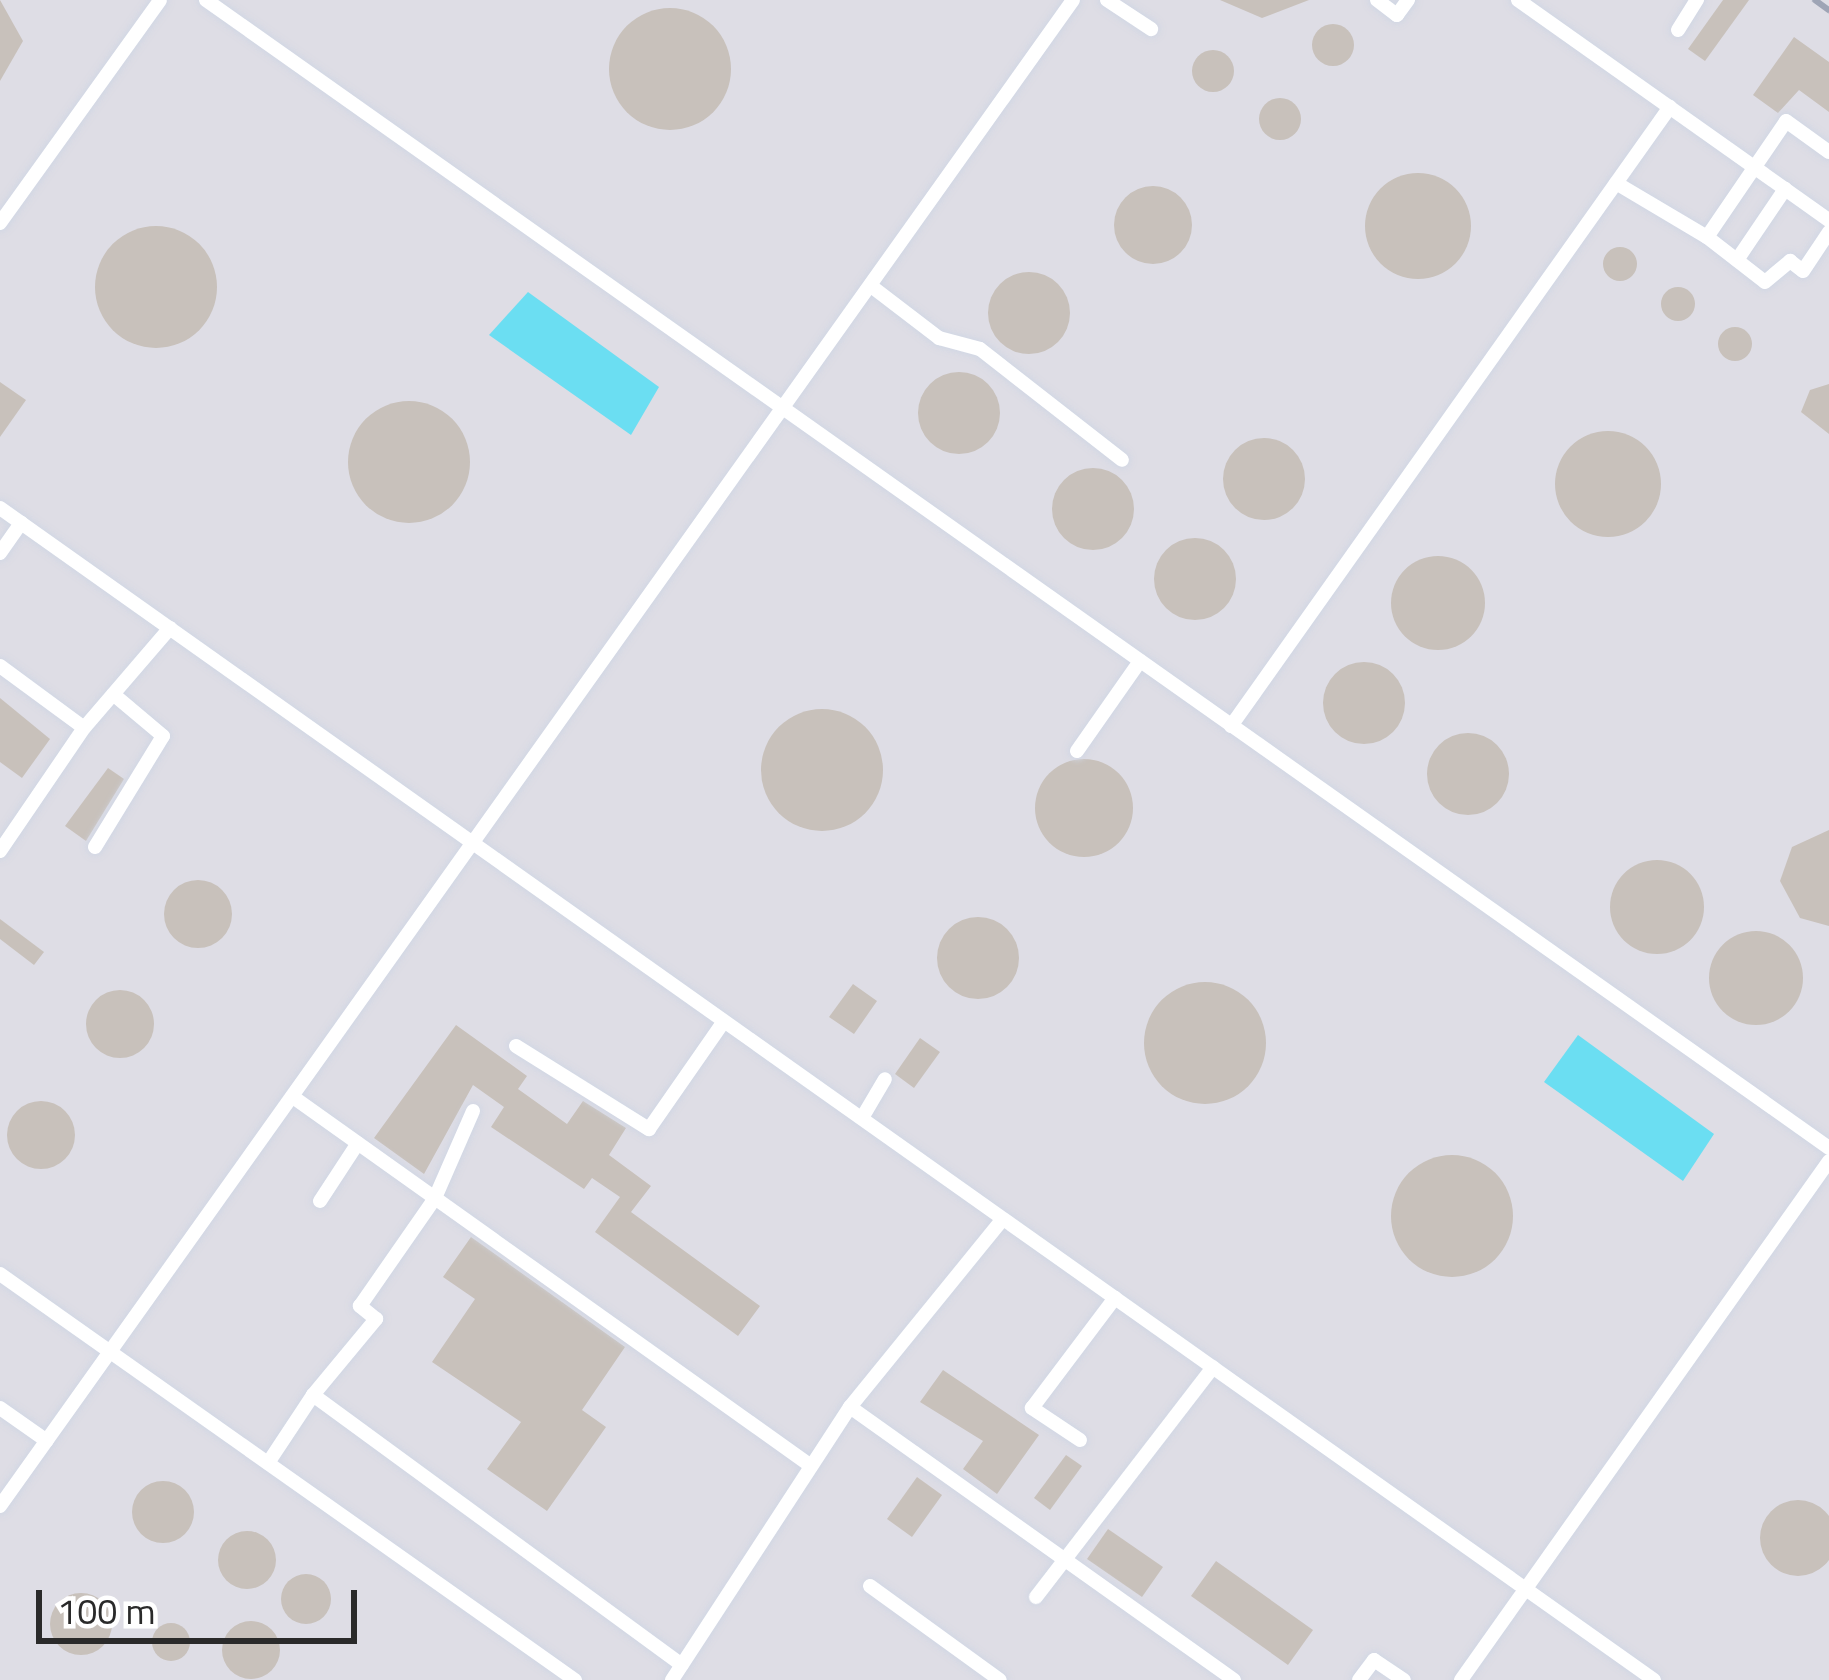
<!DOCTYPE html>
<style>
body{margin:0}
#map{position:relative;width:1829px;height:1680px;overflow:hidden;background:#ede4dc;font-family:"Titillium Web",sans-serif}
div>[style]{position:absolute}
.industrial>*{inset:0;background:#dedde5}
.water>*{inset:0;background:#6bdef2}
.building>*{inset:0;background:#c8c1bb}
.round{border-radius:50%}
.roads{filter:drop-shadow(0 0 3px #d1d7e4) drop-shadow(0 0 3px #d1d7e4)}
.lane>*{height:14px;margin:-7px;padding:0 7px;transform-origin:7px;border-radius:7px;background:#fff}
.rail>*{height:6px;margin:-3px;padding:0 3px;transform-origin:3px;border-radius:3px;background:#9ea4b5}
span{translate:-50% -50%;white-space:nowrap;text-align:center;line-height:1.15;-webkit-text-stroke:12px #fff;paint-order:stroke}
.scale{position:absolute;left:36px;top:1590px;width:321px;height:54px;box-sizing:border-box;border:6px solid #2a2a2a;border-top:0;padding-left:15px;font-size:36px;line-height:42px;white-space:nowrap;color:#2a2a2a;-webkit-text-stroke:9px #fff;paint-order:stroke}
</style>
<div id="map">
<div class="industrial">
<div style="clip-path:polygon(0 0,1829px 0,1829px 1680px,0 1680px)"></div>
</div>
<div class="water">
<div style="clip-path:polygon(528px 292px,659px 387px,631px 435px,489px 335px)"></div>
<div style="clip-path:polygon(1578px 1035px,1714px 1134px,1683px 1181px,1544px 1082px)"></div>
</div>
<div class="building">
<div style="clip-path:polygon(0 0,23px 41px,0 81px)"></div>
<div style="clip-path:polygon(1220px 0,1309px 0,1262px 18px)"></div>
<div style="clip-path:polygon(1723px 0,1749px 0,1705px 61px,1688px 49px)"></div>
<div class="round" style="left:609px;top:8px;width:122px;height:122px"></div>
<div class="round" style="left:1312px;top:24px;width:42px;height:42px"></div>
<div style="clip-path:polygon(1794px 37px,1829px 62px,1829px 112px,1799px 90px,1778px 113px,1753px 95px)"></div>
<div class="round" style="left:1192px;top:50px;width:42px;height:42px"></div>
<div class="round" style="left:1259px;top:98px;width:42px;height:42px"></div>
<div class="round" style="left:1365px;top:173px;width:106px;height:106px"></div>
<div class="round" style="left:1114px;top:186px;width:78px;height:78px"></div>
<div class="round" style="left:95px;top:226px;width:122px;height:122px"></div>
<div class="round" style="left:1603px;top:247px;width:34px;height:34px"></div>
<div class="round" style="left:988px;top:272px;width:82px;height:82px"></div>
<div class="round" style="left:1661px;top:287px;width:34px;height:34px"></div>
<div class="round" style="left:1718px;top:327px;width:34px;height:34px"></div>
<div class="round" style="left:918px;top:372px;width:82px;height:82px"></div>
<div style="clip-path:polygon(0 382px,26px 400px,0 437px)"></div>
<div style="clip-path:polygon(1829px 384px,1829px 434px,1801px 412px,1810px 390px)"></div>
<div class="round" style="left:348px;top:401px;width:122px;height:122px"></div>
<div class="round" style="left:1555px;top:431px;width:106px;height:106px"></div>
<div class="round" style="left:1223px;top:438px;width:82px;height:82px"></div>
<div class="round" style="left:1052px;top:468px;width:82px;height:82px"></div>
<div class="round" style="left:1154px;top:538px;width:82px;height:82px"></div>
<div class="round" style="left:1391px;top:556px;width:94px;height:94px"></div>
<div class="round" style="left:1323px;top:662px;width:82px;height:82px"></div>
<div style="clip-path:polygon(0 698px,50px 739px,22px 778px,0 762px)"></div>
<div class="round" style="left:761px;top:709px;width:122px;height:122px"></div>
<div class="round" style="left:1427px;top:733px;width:82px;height:82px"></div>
<div class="round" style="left:1035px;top:759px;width:98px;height:98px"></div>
<div style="clip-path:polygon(108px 768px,124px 779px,86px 841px,65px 826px)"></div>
<div style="clip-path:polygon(1829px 830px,1829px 926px,1800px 918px,1780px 881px,1792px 847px)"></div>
<div class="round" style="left:1610px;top:860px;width:94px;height:94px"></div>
<div class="round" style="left:164px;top:880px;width:68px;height:68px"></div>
<div class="round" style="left:937px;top:917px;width:82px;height:82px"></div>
<div style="clip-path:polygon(0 919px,44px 952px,34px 965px,0 939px)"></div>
<div class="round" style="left:1709px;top:931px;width:94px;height:94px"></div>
<div class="round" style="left:1144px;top:982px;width:122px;height:122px"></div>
<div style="clip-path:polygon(853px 984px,877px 1001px,854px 1034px,829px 1017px)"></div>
<div class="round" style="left:86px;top:990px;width:68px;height:68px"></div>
<div style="clip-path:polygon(456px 1025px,527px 1076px,518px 1089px,567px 1124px,583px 1101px,626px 1128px,609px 1155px,651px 1186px,631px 1212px,760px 1306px,738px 1336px,595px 1232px,620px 1197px,592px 1178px,584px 1189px,491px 1127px,504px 1107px,473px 1085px,424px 1174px,374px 1138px)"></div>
<div style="clip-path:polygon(920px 1038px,940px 1052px,914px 1088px,895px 1074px)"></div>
<div class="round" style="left:7px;top:1101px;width:68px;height:68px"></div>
<div class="round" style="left:1391px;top:1155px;width:122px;height:122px"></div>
<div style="clip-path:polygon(471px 1237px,625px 1347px,582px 1410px,606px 1427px,547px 1511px,487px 1469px,521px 1422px,432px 1362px,475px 1299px,443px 1277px)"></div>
<div style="clip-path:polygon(943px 1370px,1039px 1435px,997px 1494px,963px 1469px,983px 1441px,920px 1402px)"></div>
<div style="clip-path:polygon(1066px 1455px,1082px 1466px,1050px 1510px,1034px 1498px)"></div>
<div style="clip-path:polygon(917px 1477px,942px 1495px,912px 1537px,887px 1519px)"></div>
<div class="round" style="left:132px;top:1481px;width:62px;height:62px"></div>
<div class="round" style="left:1760px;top:1500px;width:76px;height:76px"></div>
<div style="clip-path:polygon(1108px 1529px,1163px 1567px,1142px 1597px,1087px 1559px)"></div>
<div class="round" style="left:218px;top:1531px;width:58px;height:58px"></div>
<div style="clip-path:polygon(1216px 1561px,1313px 1630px,1288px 1665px,1191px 1596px)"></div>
<div class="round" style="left:281px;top:1574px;width:50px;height:50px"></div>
<div class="round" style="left:50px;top:1593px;width:62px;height:62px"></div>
<div class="round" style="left:222px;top:1621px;width:58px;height:58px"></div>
<div class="round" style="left:152px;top:1623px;width:38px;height:38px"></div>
</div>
<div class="roads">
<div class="lane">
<div style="left:206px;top:0;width:1988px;rotate:35.27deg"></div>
<div style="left:1107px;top:0;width:53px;rotate:33.4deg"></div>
<div style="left:1377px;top:0;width:25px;rotate:37deg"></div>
<div style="left:1397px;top:15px;width:19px;rotate:-54deg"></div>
<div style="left:1518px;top:0;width:381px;rotate:35.3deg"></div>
<div style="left:1678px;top:30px;width:36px;rotate:-58deg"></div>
<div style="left:1616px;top:183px;width:106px;rotate:30.7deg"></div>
<div style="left:1707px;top:237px;width:140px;rotate:-55.7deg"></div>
<div style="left:1786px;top:121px;width:53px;rotate:35.8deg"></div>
<div style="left:0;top:223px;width:274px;rotate:-54.3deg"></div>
<div style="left:1707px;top:237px;width:73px;rotate:37.8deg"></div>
<div style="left:1765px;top:282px;width:33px;rotate:-40deg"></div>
<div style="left:1790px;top:261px;width:16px;rotate:38deg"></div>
<div style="left:1803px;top:271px;width:47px;rotate:-56.3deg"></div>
<div style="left:1737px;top:260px;width:86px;rotate:-55.9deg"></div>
<div style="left:871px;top:286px;width:86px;rotate:37.4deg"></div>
<div style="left:939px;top:338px;width:42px;rotate:15deg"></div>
<div style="left:980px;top:349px;width:180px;rotate:38deg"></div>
<div style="left:0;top:508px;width:2027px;rotate:35.32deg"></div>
<div style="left:0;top:553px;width:37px;rotate:-55deg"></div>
<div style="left:0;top:666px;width:104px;rotate:36.4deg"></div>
<div style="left:84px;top:728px;width:132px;rotate:-49.3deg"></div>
<div style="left:1231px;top:726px;width:759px;rotate:-54.66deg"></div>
<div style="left:1077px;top:751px;width:110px;rotate:-55deg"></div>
<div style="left:95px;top:847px;width:130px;rotate:-58.5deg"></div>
<div style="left:163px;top:736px;width:65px;rotate:-140deg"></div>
<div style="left:0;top:851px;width:149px;rotate:-55.7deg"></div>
<div style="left:516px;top:1046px;width:157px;rotate:32deg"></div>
<div style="left:649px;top:1129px;width:131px;rotate:-55.2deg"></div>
<div style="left:293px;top:1097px;width:636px;rotate:35.46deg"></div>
<div style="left:862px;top:1118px;width:45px;rotate:-59.5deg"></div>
<div style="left:320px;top:1201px;width:69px;rotate:-56.8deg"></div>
<div style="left:0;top:1274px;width:704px;rotate:35.23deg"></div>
<div style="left:313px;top:1395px;width:99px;rotate:-50.3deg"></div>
<div style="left:376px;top:1319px;width:21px;rotate:-141deg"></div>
<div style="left:360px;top:1306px;width:131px;rotate:-55.2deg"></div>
<div style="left:435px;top:1198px;width:95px;rotate:-66.4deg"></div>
<div style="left:850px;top:1407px;width:242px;rotate:-50.9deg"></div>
<div style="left:0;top:1408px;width:57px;rotate:35.1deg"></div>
<div style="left:1080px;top:1440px;width:58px;rotate:-146.3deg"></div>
<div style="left:1032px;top:1408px;width:138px;rotate:-53deg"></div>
<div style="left:268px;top:1463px;width:82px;rotate:-56.5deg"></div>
<div style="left:313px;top:1395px;width:457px;rotate:36.2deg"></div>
<div style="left:0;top:1506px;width:1849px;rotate:-54.53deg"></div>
<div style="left:870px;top:1586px;width:160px;rotate:35.9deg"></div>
<div style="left:1036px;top:1597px;width:290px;rotate:-52.4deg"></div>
<div style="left:672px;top:1680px;width:326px;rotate:-56.9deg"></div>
<div style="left:850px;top:1407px;width:471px;rotate:35.4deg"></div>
<div style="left:1359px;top:1680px;width:25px;rotate:-53deg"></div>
<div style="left:1374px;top:1660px;width:36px;rotate:34deg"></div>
<div style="left:1461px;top:1680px;width:636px;rotate:-54.66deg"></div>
</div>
</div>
<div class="rail">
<div style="left:1815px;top:0;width:17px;rotate:36deg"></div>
</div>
<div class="scale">100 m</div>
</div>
